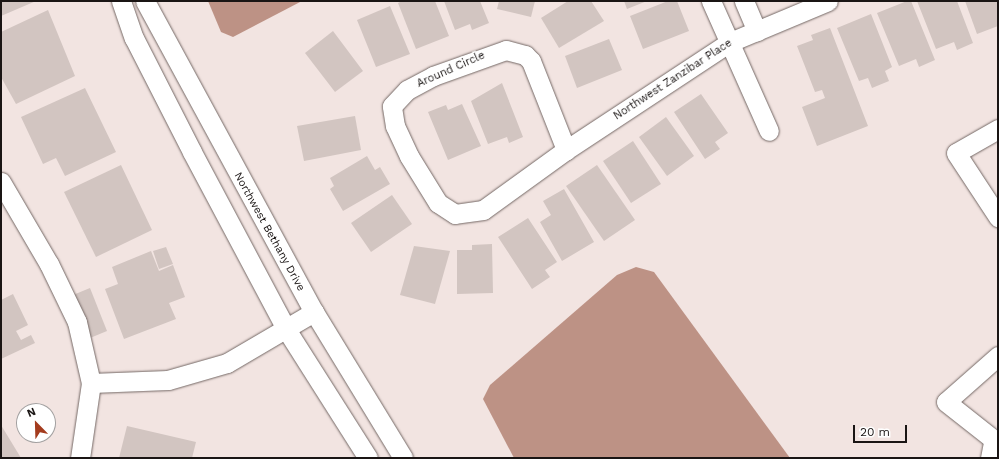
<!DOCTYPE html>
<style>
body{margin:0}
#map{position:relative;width:999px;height:459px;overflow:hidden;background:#f2e4e1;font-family:"Work Sans",sans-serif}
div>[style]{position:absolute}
.water>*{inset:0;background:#bd9285}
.building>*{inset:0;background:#d2c5c1}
.roads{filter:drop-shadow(0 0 1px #746865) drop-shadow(0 0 1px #746865)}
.minor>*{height:19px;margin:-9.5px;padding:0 9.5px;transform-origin:9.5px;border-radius:9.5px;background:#fff}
span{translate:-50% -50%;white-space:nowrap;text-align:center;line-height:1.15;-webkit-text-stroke:3px #fff;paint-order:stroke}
.street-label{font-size:11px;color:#1a1514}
.frame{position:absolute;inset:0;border:2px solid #1a1514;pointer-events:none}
.north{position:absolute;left:16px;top:403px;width:40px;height:40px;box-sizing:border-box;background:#fff;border:1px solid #a3a1a1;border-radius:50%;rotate:337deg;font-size:11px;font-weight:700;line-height:16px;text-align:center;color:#1a1514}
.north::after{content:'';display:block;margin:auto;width:14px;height:18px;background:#a43c1e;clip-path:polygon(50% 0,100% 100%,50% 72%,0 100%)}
.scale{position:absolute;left:853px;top:425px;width:54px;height:18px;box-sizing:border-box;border:2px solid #1a1514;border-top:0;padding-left:5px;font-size:12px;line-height:14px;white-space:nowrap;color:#1a1514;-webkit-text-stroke:3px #fff;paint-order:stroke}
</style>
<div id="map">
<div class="water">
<div style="clip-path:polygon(208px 1px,302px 1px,233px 37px,221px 32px)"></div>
<div style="clip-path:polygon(636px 267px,654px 272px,790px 458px,514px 458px,483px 399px,490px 385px,617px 275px)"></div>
</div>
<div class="building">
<div style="clip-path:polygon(1px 1px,36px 1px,1px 16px)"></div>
<div style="clip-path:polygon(402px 1px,435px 1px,449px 36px,416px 49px,398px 3px)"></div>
<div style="clip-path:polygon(444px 1px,480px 1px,489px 23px,472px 30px,470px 24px,455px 30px)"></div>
<div style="clip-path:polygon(499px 1px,535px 1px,531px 17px,497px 9px)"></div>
<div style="clip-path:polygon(568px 1px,591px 1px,604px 21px,559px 48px,541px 18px)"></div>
<div style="clip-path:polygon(624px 1px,647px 1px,627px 9px)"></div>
<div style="clip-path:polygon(668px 1px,677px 1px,689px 31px,643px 49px,630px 16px)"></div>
<div style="clip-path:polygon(907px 1px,911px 1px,935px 60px,919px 67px,916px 59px,899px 66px,877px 13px)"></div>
<div style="clip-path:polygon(917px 1px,957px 1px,973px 43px,957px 50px,954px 42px,936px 49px)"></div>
<div style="clip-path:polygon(965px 1px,998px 1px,998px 26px,977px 34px)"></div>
<div style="clip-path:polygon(390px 6px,410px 54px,376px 67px,357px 20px)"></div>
<div style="clip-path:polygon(48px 10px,75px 76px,16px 104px,1px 77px,1px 32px)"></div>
<div style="clip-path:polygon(871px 14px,892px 67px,885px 71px,889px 81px,872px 88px,868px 78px,859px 81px,837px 28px)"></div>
<div style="clip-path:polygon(830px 28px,868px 126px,817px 146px,802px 107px,825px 98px,822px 90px,815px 92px,797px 46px,813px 40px,811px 35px)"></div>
<div style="clip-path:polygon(333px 31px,363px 71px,335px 92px,305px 53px)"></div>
<div style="clip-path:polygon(609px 39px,622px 70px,577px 88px,565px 56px)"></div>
<div style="clip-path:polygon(502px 83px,523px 137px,509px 143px,507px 137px,488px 144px,471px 101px)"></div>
<div style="clip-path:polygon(85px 88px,116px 152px,65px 176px,56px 158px,43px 164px,21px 117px)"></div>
<div style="clip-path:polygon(701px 94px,728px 133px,715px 142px,720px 149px,705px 159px,674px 112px)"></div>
<div style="clip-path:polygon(462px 104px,481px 146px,448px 160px,428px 112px,446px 105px,448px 110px)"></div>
<div style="clip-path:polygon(355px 116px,361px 150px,304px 161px,297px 126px)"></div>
<div style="clip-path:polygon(666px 117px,694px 156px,667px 176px,639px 137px)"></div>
<div style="clip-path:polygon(633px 141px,661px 184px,631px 203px,603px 161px)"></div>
<div style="clip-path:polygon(367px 156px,375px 170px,380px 167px,390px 184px,343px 211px,330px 189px,334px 186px,330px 178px)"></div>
<div style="clip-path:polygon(121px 165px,152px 230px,96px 257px,64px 192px)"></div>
<div style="clip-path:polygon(597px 165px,635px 220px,604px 241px,566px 186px)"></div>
<div style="clip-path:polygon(564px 189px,594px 242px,562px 261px,540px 222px,551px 215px,543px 201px)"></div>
<div style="clip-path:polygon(392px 195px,412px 224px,371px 252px,351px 223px)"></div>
<div style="clip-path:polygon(528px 218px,557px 262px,545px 270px,550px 277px,532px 289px,498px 237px)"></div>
<div style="clip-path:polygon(492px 244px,493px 293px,457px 294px,457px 250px,472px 250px,472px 245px)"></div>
<div style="clip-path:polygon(414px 246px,450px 251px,435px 304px,400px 295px)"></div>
<div style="clip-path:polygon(166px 247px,173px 264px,159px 269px,153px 251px)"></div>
<div style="clip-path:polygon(151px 251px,159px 271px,173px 265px,185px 297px,169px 303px,176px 319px,124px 339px,105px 289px,118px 284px,112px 267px)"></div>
<div style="clip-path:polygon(90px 288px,107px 331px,90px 338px,73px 295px)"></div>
<div style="clip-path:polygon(13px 294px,28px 325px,16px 331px,21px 340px,31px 335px,35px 343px,1px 359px,1px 300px)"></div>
<div style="clip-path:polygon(1px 425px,21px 458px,1px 458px)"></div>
<div style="clip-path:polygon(127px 426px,196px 442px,192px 458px,119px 458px)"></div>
</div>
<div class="roads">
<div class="minor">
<div style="left:121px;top:1px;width:39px;rotate:71deg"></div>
<div style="left:134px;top:38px;width:128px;rotate:63deg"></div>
<div style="left:192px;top:152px;width:200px;rotate:62deg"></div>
<div style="left:286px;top:329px;width:153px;rotate:57.6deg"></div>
<div style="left:145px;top:1px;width:354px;rotate:61.5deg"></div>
<div style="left:314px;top:312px;width:171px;rotate:58.6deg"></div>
<div style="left:711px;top:1px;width:142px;rotate:66deg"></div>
<div style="left:744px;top:1px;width:33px;rotate:67deg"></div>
<div style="left:506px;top:50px;width:20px;rotate:15deg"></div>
<div style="left:525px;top:55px;width:8px;rotate:45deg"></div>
<div style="left:531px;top:61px;width:96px;rotate:68.5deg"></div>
<div style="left:566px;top:150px;width:102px;rotate:144.1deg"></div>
<div style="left:483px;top:210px;width:28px;rotate:172deg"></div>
<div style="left:455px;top:214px;width:20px;rotate:-147deg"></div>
<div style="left:438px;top:203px;width:55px;rotate:-121.7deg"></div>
<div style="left:409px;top:156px;width:33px;rotate:-115deg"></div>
<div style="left:395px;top:126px;width:20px;rotate:-99deg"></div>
<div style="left:392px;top:106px;width:22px;rotate:-47deg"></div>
<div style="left:407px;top:90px;width:30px;rotate:-28deg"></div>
<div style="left:433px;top:76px;width:77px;rotate:-19.6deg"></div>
<div style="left:998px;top:129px;width:48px;rotate:150.3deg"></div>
<div style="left:956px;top:153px;width:77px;rotate:56.7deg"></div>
<div style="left:566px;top:150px;width:196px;rotate:-33.4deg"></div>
<div style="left:730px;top:42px;width:106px;rotate:-22.7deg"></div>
<div style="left:1px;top:182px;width:95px;rotate:59.7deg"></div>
<div style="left:49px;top:264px;width:64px;rotate:64.2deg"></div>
<div style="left:77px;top:322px;width:63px;rotate:77.1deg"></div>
<div style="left:91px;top:383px;width:76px;rotate:98.3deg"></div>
<div style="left:998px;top:356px;width:69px;rotate:138.5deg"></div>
<div style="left:946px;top:402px;width:66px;rotate:38.3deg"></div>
<div style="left:91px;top:383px;width:77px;rotate:-2.2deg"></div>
<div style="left:168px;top:380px;width:61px;rotate:-16.1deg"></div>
<div style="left:227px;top:363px;width:101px;rotate:-30.4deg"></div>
<div style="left:990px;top:458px;width:16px;rotate:-79deg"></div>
</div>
</div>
<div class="street-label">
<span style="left:451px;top:70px;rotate:-24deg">Around Circle</span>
<span style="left:673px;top:80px;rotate:-33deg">Northwest Zanzibar Place</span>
<span style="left:269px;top:232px;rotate:61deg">Northwest Bethany Drive</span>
</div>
<div class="frame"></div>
<div class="north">N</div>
<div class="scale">20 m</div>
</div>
